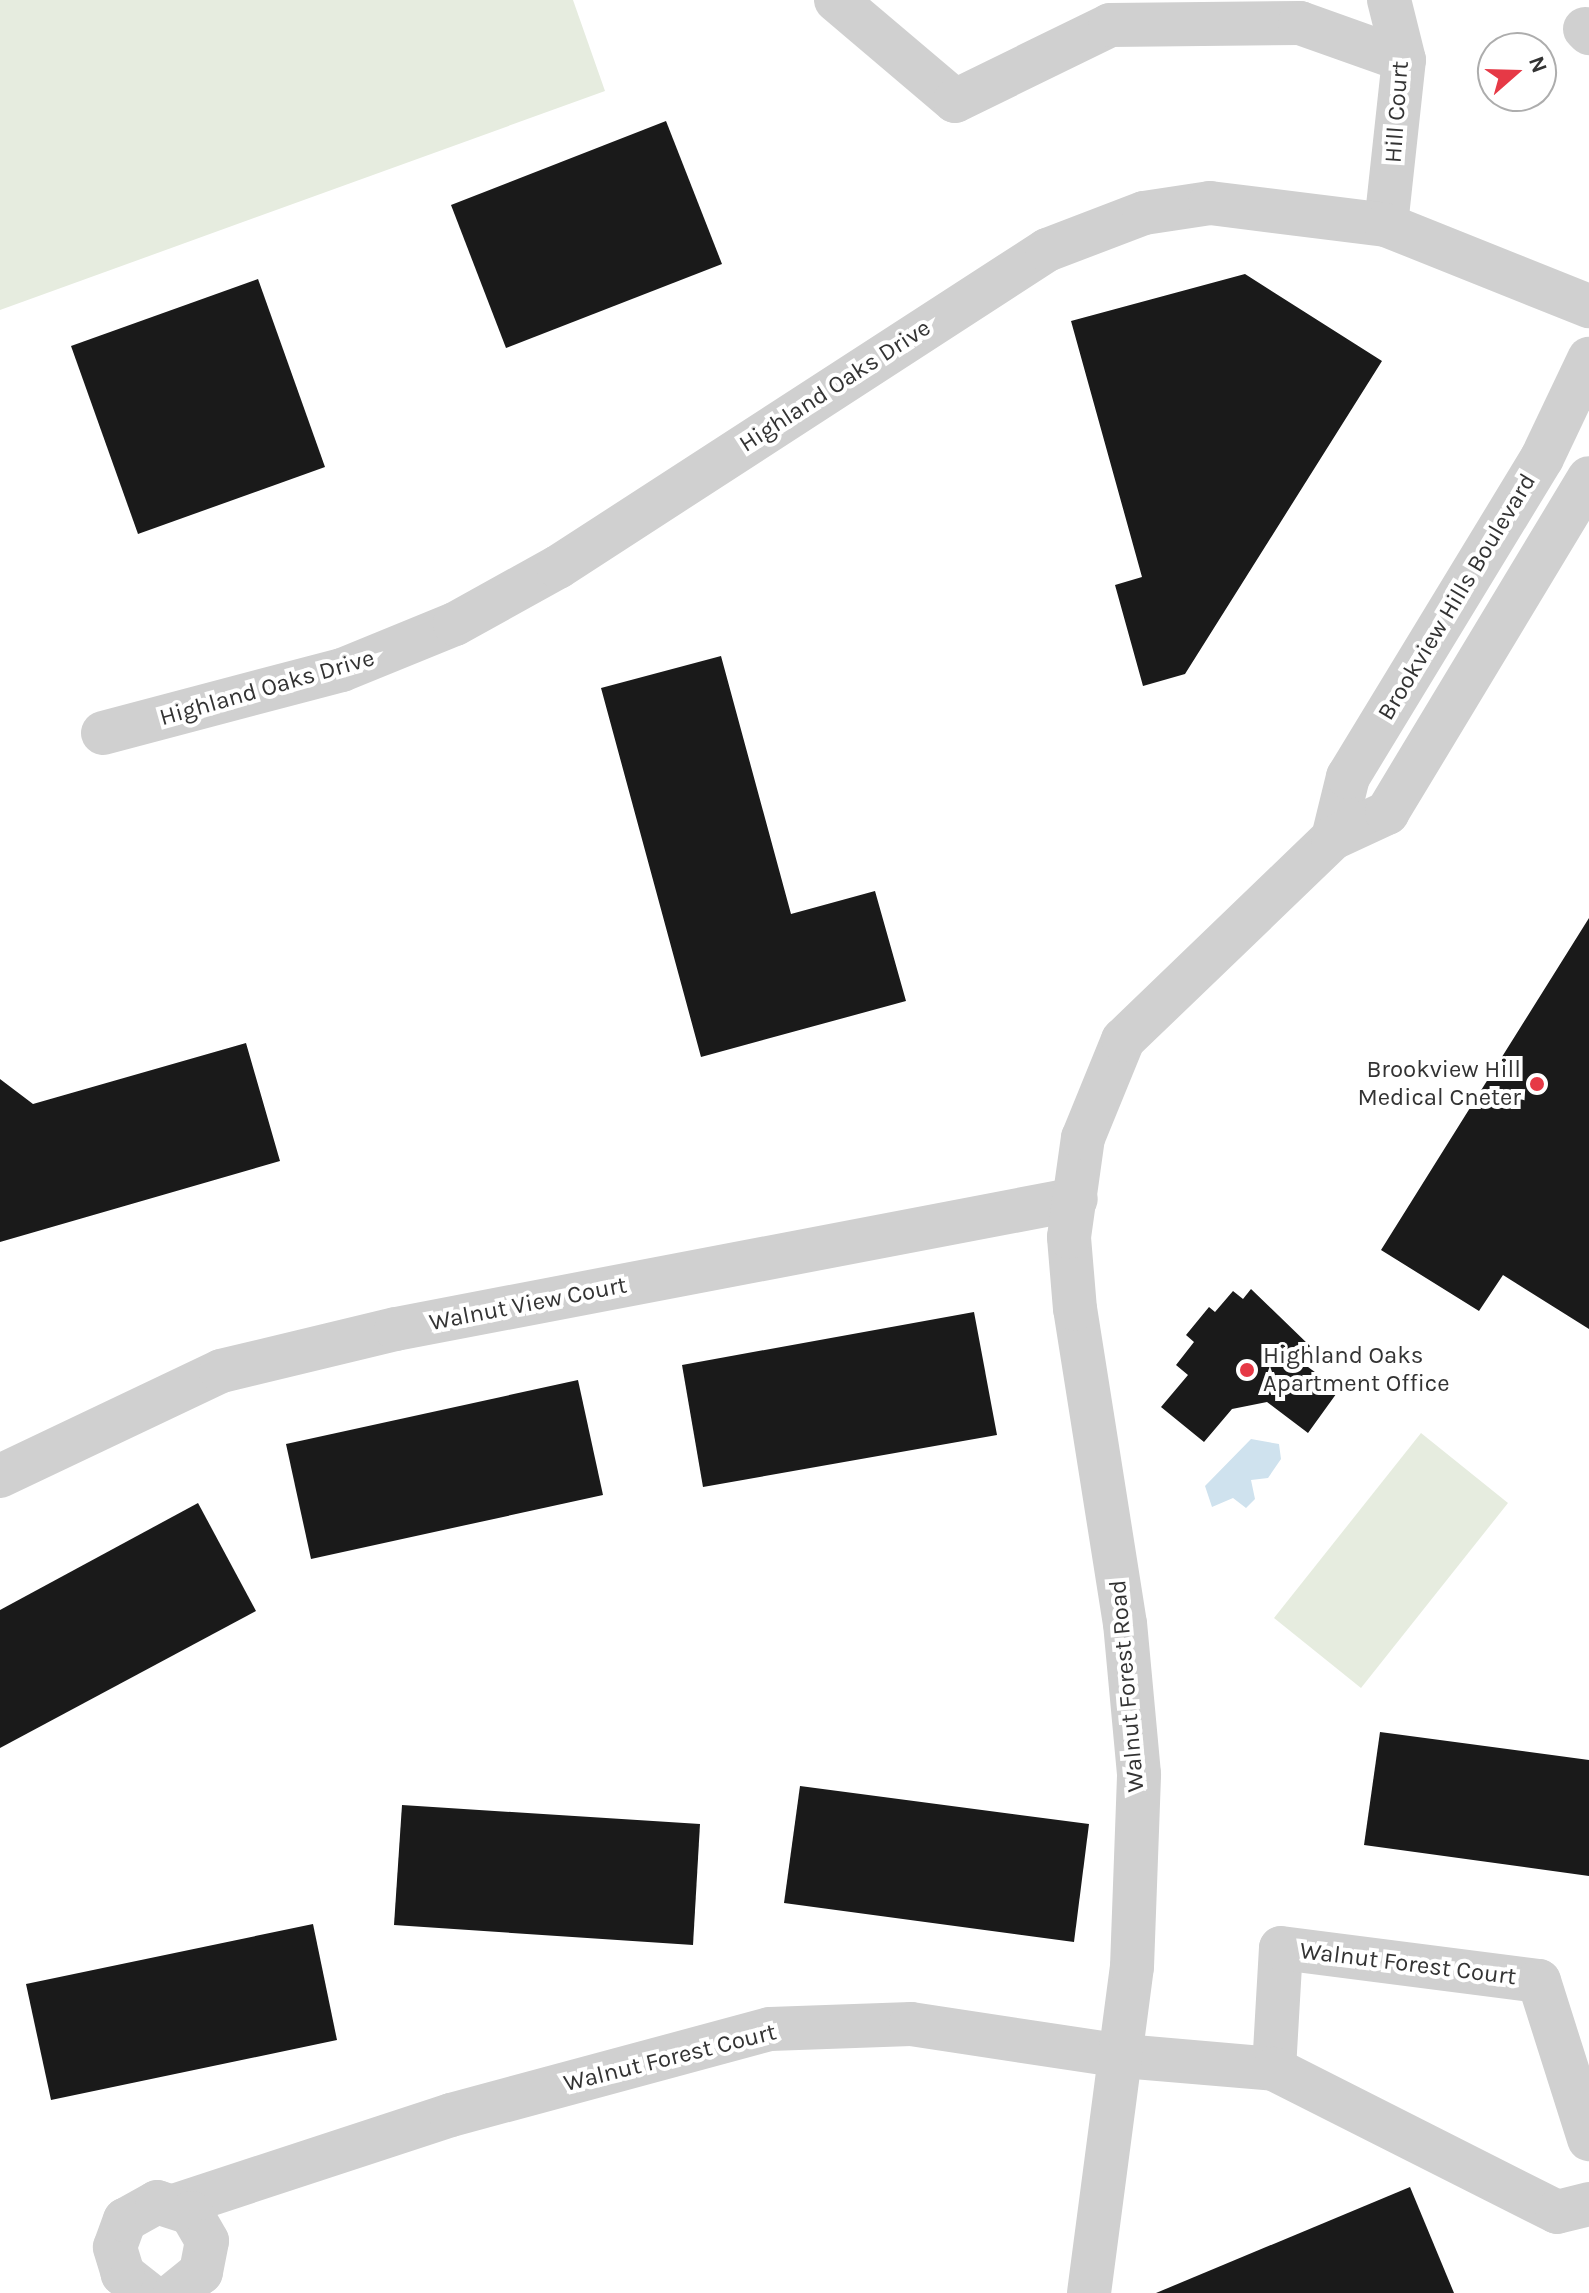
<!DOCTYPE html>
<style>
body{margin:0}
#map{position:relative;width:1589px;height:2293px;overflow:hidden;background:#fff;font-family:Karla,sans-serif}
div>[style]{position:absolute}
.green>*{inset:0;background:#e6ecdf}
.water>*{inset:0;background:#cfe2ee}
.building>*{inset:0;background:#1a1a1a}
.minor>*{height:44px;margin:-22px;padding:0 22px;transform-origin:22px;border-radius:22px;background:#d0d0d0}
.dots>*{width:22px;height:22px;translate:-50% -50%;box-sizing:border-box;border:4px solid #fff;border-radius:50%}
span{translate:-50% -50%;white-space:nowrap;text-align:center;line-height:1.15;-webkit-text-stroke:8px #fff;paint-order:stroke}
.street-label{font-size:24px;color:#333}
.poi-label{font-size:24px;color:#333}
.right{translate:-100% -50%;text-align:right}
.left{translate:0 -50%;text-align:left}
.north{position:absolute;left:1477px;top:32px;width:80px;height:80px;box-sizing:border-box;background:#fff;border:2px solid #adadad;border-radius:50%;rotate:70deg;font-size:22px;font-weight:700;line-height:32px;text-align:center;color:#333}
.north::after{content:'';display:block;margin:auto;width:28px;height:36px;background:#e63946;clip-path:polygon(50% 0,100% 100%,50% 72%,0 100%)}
</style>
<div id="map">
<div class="green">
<div style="clip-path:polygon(0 0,573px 0,605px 91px,0 310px)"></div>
<div style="clip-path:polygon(1421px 1433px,1508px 1503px,1361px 1688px,1274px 1618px)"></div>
</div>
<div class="water">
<div style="clip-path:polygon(1251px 1439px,1279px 1444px,1281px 1459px,1268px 1478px,1251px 1480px,1255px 1499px,1246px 1508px,1233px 1498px,1212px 1507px,1205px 1486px)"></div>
</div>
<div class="building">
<div style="clip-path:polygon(666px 121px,722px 264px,506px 348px,451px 205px)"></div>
<div style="clip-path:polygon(1245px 274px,1382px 361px,1185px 674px,1143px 686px,1115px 585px,1142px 577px,1071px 321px)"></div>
<div style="clip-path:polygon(258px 279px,325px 467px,138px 534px,71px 346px)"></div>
<div style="clip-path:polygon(721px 656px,791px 914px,875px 891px,906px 1001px,701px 1057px,601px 688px)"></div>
<div style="clip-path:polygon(1589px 918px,1589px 1329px,1503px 1275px,1479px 1311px,1381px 1250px)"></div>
<div style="clip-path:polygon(246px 1043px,280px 1161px,0 1242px,0 1079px,33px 1104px)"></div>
<div style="clip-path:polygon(1251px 1289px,1310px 1346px,1300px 1361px,1339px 1390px,1308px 1433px,1267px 1402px,1232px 1409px,1204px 1442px,1161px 1407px,1188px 1375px,1176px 1365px,1194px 1342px,1186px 1335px,1209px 1307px,1215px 1312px,1233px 1291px,1243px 1299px)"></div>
<div style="clip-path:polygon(974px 1312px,997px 1435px,703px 1487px,682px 1365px)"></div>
<div style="clip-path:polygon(578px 1380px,603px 1495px,311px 1559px,286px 1444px)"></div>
<div style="clip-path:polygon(198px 1503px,256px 1611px,0 1748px,0 1610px)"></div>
<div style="clip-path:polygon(1380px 1732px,1589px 1760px,1589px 1876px,1364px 1845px)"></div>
<div style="clip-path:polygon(800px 1786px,1089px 1824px,1074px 1942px,784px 1903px)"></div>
<div style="clip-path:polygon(402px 1805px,700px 1824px,693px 1945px,394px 1925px)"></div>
<div style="clip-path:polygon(313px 1924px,337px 2040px,51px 2100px,26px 1984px)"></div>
<div style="clip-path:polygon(1410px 2187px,1454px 2293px,1156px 2293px)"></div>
</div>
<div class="minor">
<div style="left:836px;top:0;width:156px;rotate:40.3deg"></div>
<div style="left:955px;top:101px;width:173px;rotate:-26.1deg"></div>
<div style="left:1110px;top:25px;width:190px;rotate:-0.6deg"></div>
<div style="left:1300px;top:23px;width:110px;rotate:19.6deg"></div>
<div style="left:1585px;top:29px;width:6px;rotate:45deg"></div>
<div style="left:1386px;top:225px;width:166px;rotate:-83.8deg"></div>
<div style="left:1404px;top:60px;width:62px;rotate:-104deg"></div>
<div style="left:103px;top:733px;width:247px;rotate:-14.8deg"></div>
<div style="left:342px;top:670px;width:122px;rotate:-22.2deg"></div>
<div style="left:455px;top:624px;width:118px;rotate:-29deg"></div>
<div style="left:558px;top:567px;width:583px;rotate:-32.95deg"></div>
<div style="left:1047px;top:250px;width:104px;rotate:-20.9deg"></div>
<div style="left:1144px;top:213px;width:67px;rotate:-8.6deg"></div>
<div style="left:1210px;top:203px;width:177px;rotate:7.1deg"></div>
<div style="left:1386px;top:225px;width:219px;rotate:21.8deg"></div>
<div style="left:1333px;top:838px;width:63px;rotate:-76.2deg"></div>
<div style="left:1348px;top:777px;width:373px;rotate:-58.7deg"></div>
<div style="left:1542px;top:458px;width:110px;rotate:-64.6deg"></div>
<div style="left:0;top:1476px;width:245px;rotate:-25.4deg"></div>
<div style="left:221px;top:1371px;width:180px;rotate:-13.5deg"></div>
<div style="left:396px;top:1329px;width:692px;rotate:-10.82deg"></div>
<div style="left:1274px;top:2069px;width:121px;rotate:-86.7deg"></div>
<div style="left:1281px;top:1948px;width:260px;rotate:7.3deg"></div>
<div style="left:1539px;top:1981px;width:166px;rotate:72.4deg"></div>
<div style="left:177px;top:2205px;width:288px;rotate:-18.2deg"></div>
<div style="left:451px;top:2115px;width:330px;rotate:-15.1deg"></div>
<div style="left:770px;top:2029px;width:141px;rotate:-2deg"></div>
<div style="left:911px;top:2024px;width:214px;rotate:8.6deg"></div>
<div style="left:1123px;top:2056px;width:152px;rotate:4.9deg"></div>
<div style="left:1274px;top:2069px;width:317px;rotate:26.8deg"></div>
<div style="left:1557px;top:2212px;width:33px;rotate:-14deg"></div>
<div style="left:147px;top:2293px;width:31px;rotate:-142deg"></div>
<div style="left:123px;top:2274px;width:28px;rotate:-107deg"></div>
<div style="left:115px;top:2247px;width:29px;rotate:-70deg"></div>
<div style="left:125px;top:2220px;width:37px;rotate:-29deg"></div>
<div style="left:157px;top:2202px;width:36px;rotate:18deg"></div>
<div style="left:191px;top:2213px;width:32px;rotate:60deg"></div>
<div style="left:207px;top:2241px;width:32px;rotate:101deg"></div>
<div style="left:201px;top:2272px;width:33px;rotate:141deg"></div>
<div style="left:1089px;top:2293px;width:329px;rotate:-82.5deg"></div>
<div style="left:1132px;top:1967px;width:193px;rotate:-87.9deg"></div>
<div style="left:1139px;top:1774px;width:151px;rotate:-95.3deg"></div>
<div style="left:1125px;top:1624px;width:319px;rotate:-99deg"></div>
<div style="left:1075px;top:1309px;width:72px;rotate:-94.8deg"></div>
<div style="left:1069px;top:1237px;width:100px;rotate:-82deg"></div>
<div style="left:1083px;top:1138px;width:106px;rotate:-67.8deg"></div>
<div style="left:1123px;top:1040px;width:291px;rotate:-43.9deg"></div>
<div style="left:1333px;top:838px;width:60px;rotate:-24.8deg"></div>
<div style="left:1387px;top:813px;width:391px;rotate:-58.9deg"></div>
</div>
<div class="dots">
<div style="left:1537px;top:1084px;background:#e63946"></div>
<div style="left:1247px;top:1370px;background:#e63946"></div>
</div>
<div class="street-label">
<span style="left:1397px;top:112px;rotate:-86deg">Hill Court</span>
<span style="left:835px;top:386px;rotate:-33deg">Highland Oaks Drive</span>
<span style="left:1457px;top:597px;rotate:-59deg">Brookview Hills Boulevard</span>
<span style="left:267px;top:688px;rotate:-16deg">Highland Oaks Drive</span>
<span style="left:528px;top:1304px;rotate:-11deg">Walnut View Court</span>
<span style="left:1127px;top:1686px;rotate:-95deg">Walnut Forest Road</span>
<span style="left:1408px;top:1964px;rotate:7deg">Walnut Forest Court</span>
<span style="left:670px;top:2058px;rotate:-14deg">Walnut Forest Court</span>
</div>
<div class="poi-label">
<span class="right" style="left:1521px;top:1084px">Brookview Hill<br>Medical Cneter</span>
<span class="left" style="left:1263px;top:1370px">Highland Oaks<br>Apartment Office</span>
</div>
<div class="north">N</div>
</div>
